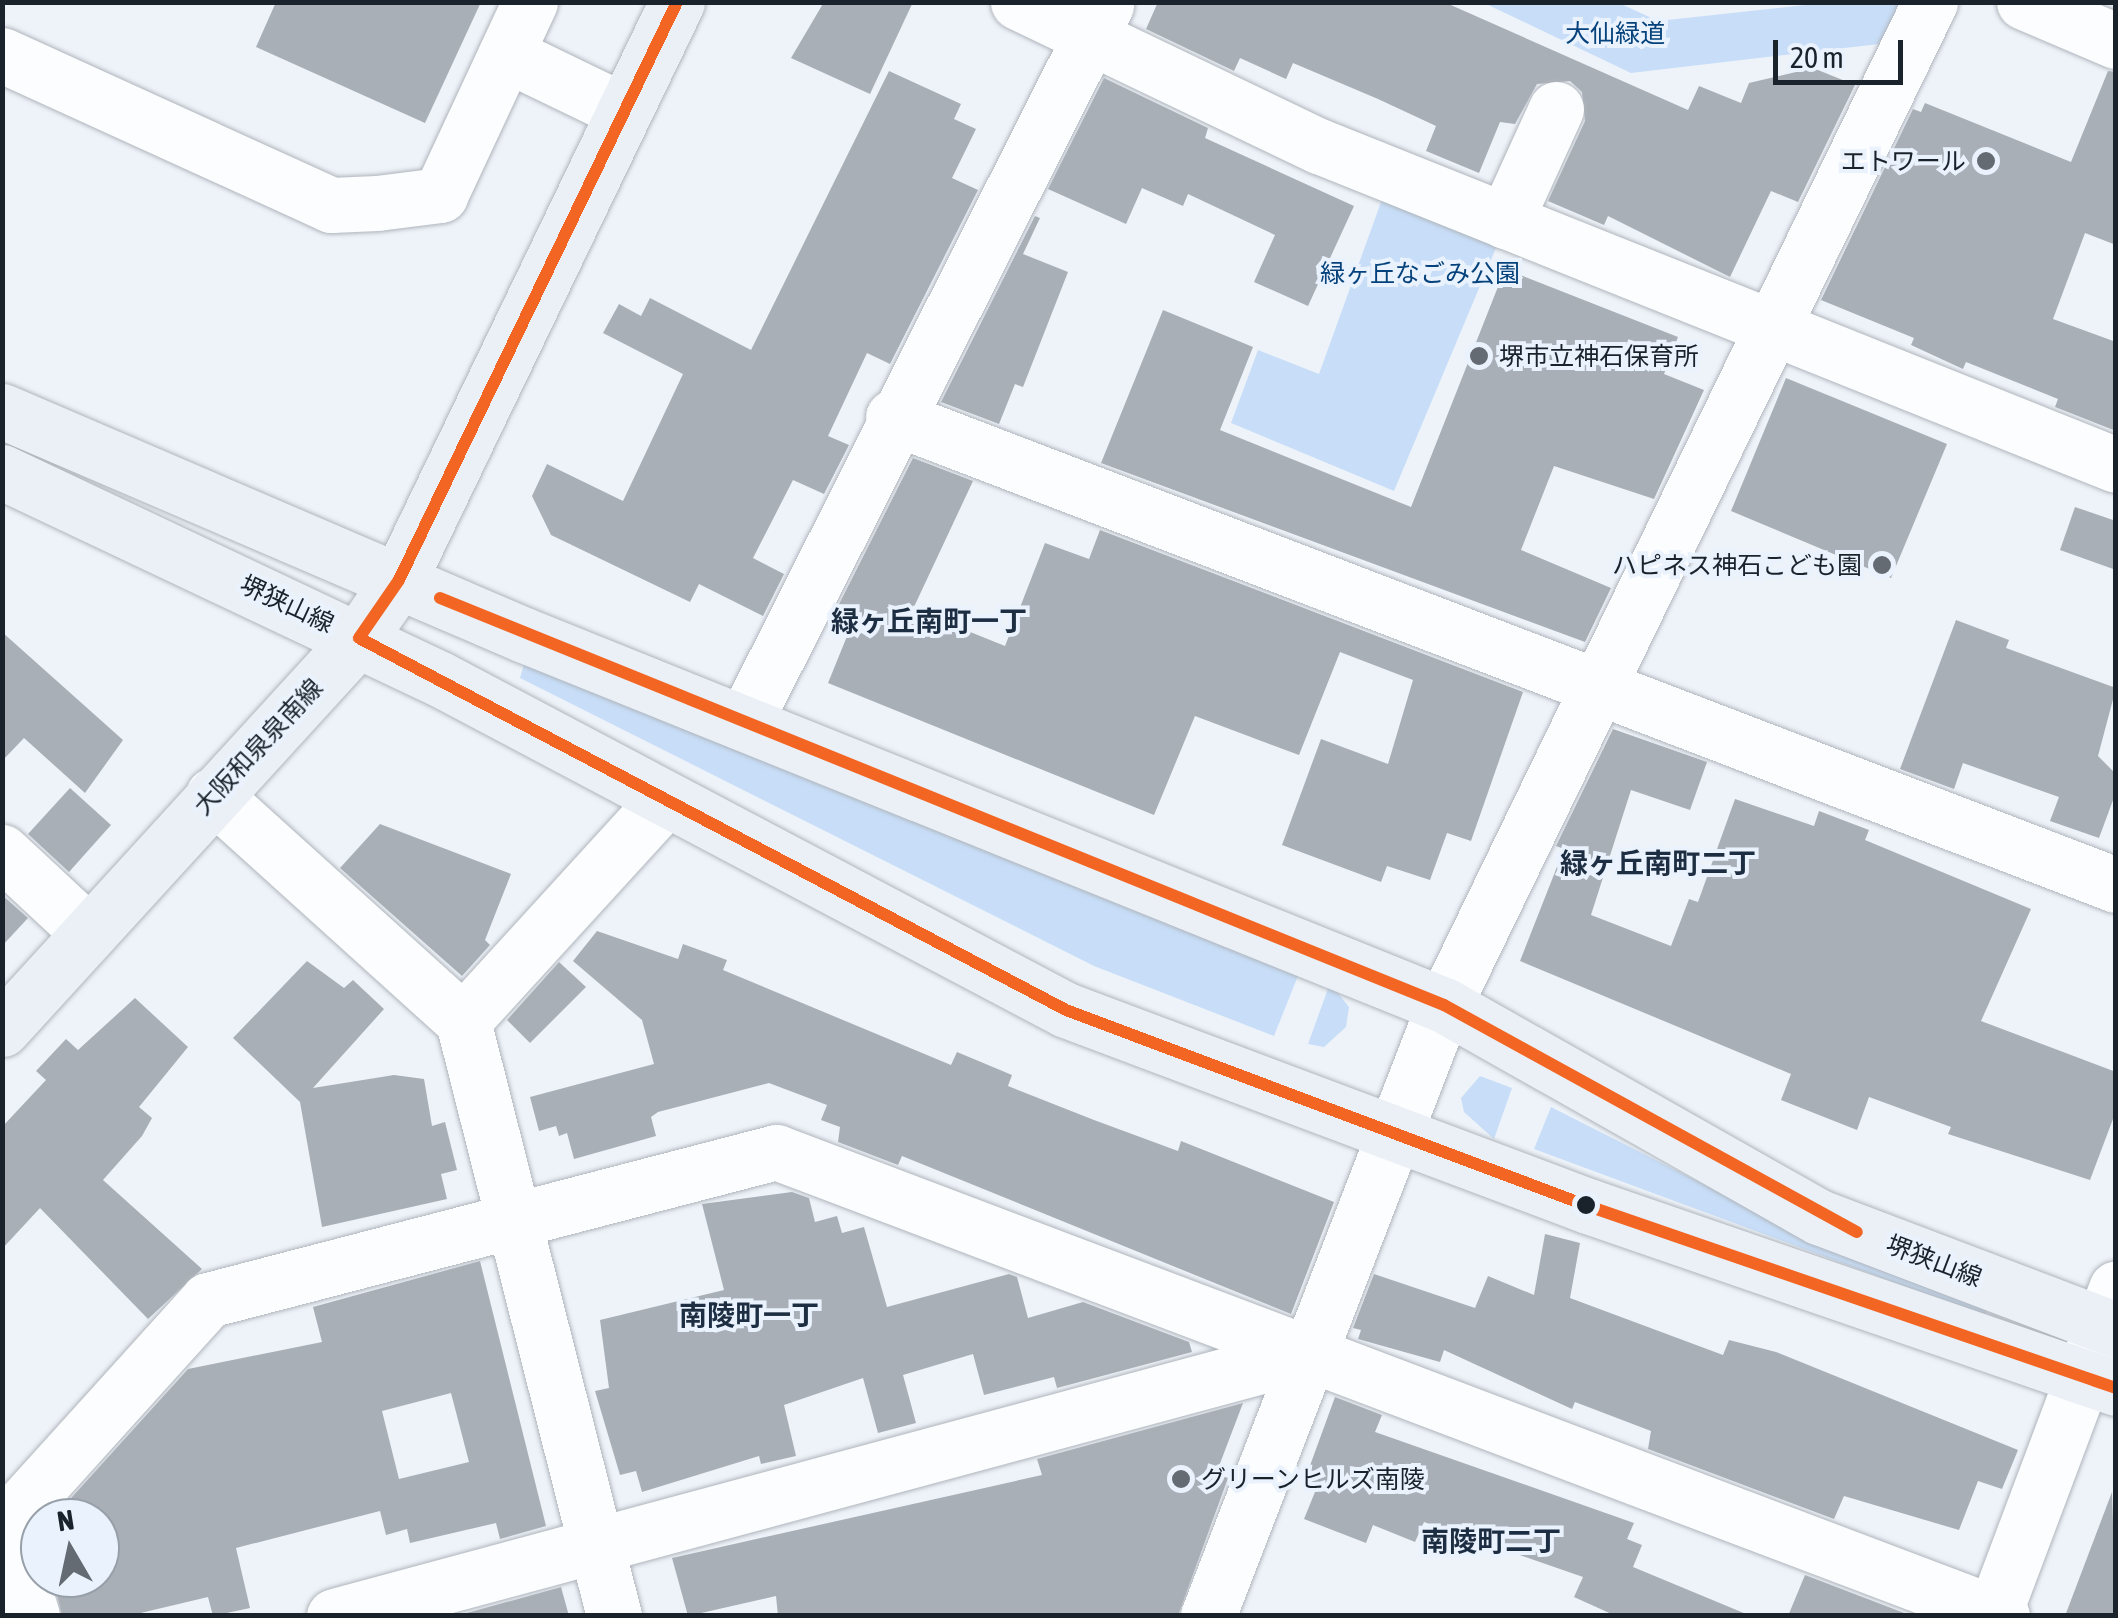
<!DOCTYPE html>
<meta charset="utf-8">
<style>
body{margin:0}
#map{position:relative;width:2118px;height:1618px;overflow:hidden;background:#eef3f9;font-family:"Asap Condensed","Noto Sans JP",sans-serif}
div>[style]{position:absolute}
.green>*{inset:0;background:#c8def8}
.building>*{inset:0;background:#a9afb6}
.roads{filter:drop-shadow(0 0 2px #afb5bc) drop-shadow(0 0 2px #afb5bc)}
.minor>*{height:55px;margin:-27.5px;padding:0 27.5px;transform-origin:27.5px;border-radius:27.5px;background:#fcfdfe}
.major>*{height:55px;margin:-27.5px;padding:0 27.5px;transform-origin:27.5px;border-radius:27.5px;background:#ebf0f6}
.bus-1>*{height:12px;margin:-6px;padding:0 6px;transform-origin:6px;border-radius:6px;background:#f26522}
.dots>*{width:28px;height:28px;translate:-50% -50%;box-sizing:border-box;border:5px solid #eaf2fd;border-radius:50%}
span{translate:-50% -50%;white-space:nowrap;text-align:center;line-height:1.15;-webkit-text-stroke:8px #eaf2fd;paint-order:stroke}
.park-label{font-size:25px;color:#05427b}
.poi-label{font-size:25px;color:#1a222b}
.right{translate:-100% -50%;text-align:right}
.left{translate:0 -50%;text-align:left}
.street-label{font-size:25px;color:#1a222b}
.neighbourhood-label{font-size:28px;color:#1d2e42;font-weight:700}
.frame{position:absolute;inset:0;border:5px solid #1a222b;pointer-events:none}
.north{position:absolute;left:20px;top:1498px;width:100px;height:100px;box-sizing:border-box;background:#eaf2fd;border:2px solid #979fa9;border-radius:50%;rotate:351deg;font-size:28px;font-weight:700;line-height:40px;text-align:center;color:#1a222b}
.north::after{content:'';display:block;margin:auto;width:35px;height:45px;background:#646b73;clip-path:polygon(50% 0,100% 100%,50% 72%,0 100%)}
.scale{position:absolute;left:1773px;top:40px;width:130px;height:45px;box-sizing:border-box;border:5px solid #1a222b;border-top:0;padding-left:12px;font-size:30px;line-height:35px;white-space:nowrap;color:#1a222b;-webkit-text-stroke:8px #eaf2fd;paint-order:stroke}
</style>
<div id="map">
<div class="green">
<div style="clip-path:polygon(1484px 3px,1619px 3px,1658px 21px,1825px 3px,1907px 3px,1888px 43px,1631px 73px)"></div>
<div style="clip-path:polygon(1385px 191px,1501px 236px,1394px 491px,1231px 423px,1258px 350px,1319px 374px)"></div>
<div style="clip-path:polygon(524px 664px,1298px 976px,1274px 1036px,1094px 966px,520px 678px)"></div>
<div style="clip-path:polygon(1330px 983px,1349px 1007px,1346px 1027px,1324px 1047px,1308px 1044px)"></div>
<div style="clip-path:polygon(1480px 1076px,1512px 1088px,1494px 1139px,1464px 1112px,1461px 1098px)"></div>
<div style="clip-path:polygon(1551px 1107px,1800px 1233px,1988px 1307px,1985px 1316px,1534px 1149px)"></div>
</div>
<div class="building">
<div style="clip-path:polygon(276px 2px,481px 2px,425px 123px,256px 47px)"></div>
<div style="clip-path:polygon(824px 2px,913px 2px,870px 94px,791px 58px)"></div>
<div style="clip-path:polygon(1158px 2px,1444px 2px,1688px 110px,1699px 86px,1741px 103px,1749px 83px,1813px 68px,1855px 85px,1798px 202px,1771px 191px,1730px 277px,1608px 216px,1604px 225px,1548px 201px,1585px 121px,1582px 92px,1570px 81px,1537px 84px,1515px 124px,1500px 122px,1479px 173px,1426px 151px,1436px 126px,1378px 99px,1293px 63px,1286px 79px,1240px 58px,1234px 71px,1146px 29px)"></div>
<div style="clip-path:polygon(889px 71px,961px 104px,954px 119px,976px 129px,952px 178px,978px 190px,890px 364px,867px 353px,828px 436px,849px 445px,824px 494px,793px 480px,753px 558px,784px 574px,763px 616px,699px 584px,690px 602px,551px 535px,532px 496px,547px 464px,623px 501px,683px 374px,603px 333px,619px 304px,641px 316px,650px 298px,751px 350px)"></div>
<div style="clip-path:polygon(2108px 71px,2116px 72px,2116px 245px,2085px 233px,2053px 319px,2116px 342px,2116px 431px,2055px 407px,2058px 399px,1966px 362px,1963px 369px,1911px 345px,1914px 338px,1821px 300px,1913px 109px,1921px 112px,1925px 103px,2071px 162px)"></div>
<div style="clip-path:polygon(1104px 78px,1208px 128px,1205px 138px,1354px 206px,1308px 306px,1254px 282px,1275px 235px,1188px 194px,1183px 206px,1142px 188px,1126px 224px,1048px 189px)"></div>
<div style="clip-path:polygon(1035px 216px,1040px 218px,1023px 254px,1068px 272px,1023px 387px,1015px 384px,999px 424px,941px 402px)"></div>
<div style="clip-path:polygon(1505px 269px,1678px 337px,1664px 374px,1704px 390px,1654px 499px,1554px 466px,1521px 550px,1611px 588px,1585px 642px,1101px 463px,1163px 310px,1253px 347px,1220px 430px,1411px 507px)"></div>
<div style="clip-path:polygon(1786px 378px,1947px 444px,1891px 578px,1731px 511px)"></div>
<div style="clip-path:polygon(913px 458px,973px 481px,913px 609px,1005px 646px,1045px 543px,1089px 559px,1100px 530px,1523px 692px,1471px 841px,1447px 833px,1430px 880px,1387px 866px,1381px 882px,1282px 845px,1321px 739px,1388px 764px,1413px 680px,1340px 652px,1299px 755px,1195px 716px,1154px 815px,828px 683px,852px 624px,833px 616px)"></div>
<div style="clip-path:polygon(2075px 507px,2116px 521px,2116px 570px,2060px 550px)"></div>
<div style="clip-path:polygon(1956px 620px,2009px 640px,2006px 648px,2116px 688px,2098px 756px,2116px 774px,2116px 792px,2099px 838px,2050px 821px,2059px 797px,1963px 763px,1954px 789px,1900px 769px)"></div>
<div style="clip-path:polygon(2px 632px,123px 740px,85px 793px,24px 738px,2px 761px)"></div>
<div style="clip-path:polygon(1613px 729px,1707px 762px,1690px 810px,1631px 790px,1591px 915px,1671px 946px,1689px 899px,1698px 902px,1735px 799px,1814px 826px,1819px 811px,1869px 830px,1865px 840px,2031px 909px,1981px 1021px,2116px 1072px,2116px 1111px,2090px 1180px,1948px 1134px,1951px 1127px,1869px 1097px,1857px 1130px,1781px 1100px,1791px 1074px,1520px 961px,1564px 849px,1556px 846px)"></div>
<div style="clip-path:polygon(70px 788px,111px 825px,69px 872px,28px 834px)"></div>
<div style="clip-path:polygon(380px 824px,511px 874px,485px 940px,490px 945px,462px 976px,340px 868px)"></div>
<div style="clip-path:polygon(2px 895px,28px 918px,2px 946px)"></div>
<div style="clip-path:polygon(597px 931px,678px 959px,683px 944px,727px 960px,723px 970px,951px 1065px,957px 1052px,1012px 1075px,1008px 1086px,1094px 1120px,1178px 1151px,1181px 1141px,1334px 1202px,1291px 1314px,902px 1156px,898px 1165px,838px 1142px,840px 1127px,821px 1120px,827px 1105px,769px 1083px,658px 1112px,651px 1117px,656px 1136px,574px 1159px,567px 1133px,559px 1136px,556px 1126px,539px 1131px,530px 1097px,654px 1064px,642px 1020px,573px 961px)"></div>
<div style="clip-path:polygon(307px 961px,344px 988px,353px 980px,384px 1009px,313px 1088px,394px 1075px,424px 1079px,432px 1126px,445px 1122px,457px 1170px,441px 1174px,447px 1199px,322px 1227px,300px 1102px,233px 1038px)"></div>
<div style="clip-path:polygon(559px 962px,586px 987px,530px 1043px,507px 1020px)"></div>
<div style="clip-path:polygon(135px 998px,188px 1047px,139px 1107px,152px 1118px,142px 1136px,103px 1180px,202px 1269px,148px 1319px,40px 1208px,2px 1249px,2px 1127px,46px 1080px,36px 1071px,66px 1039px,78px 1050px)"></div>
<div style="clip-path:polygon(792px 1192px,809px 1198px,815px 1222px,837px 1216px,842px 1233px,864px 1227px,887px 1307px,1009px 1274px,1017px 1277px,1028px 1318px,1083px 1302px,1189px 1342px,1192px 1352px,1057px 1388px,1054px 1377px,984px 1395px,973px 1354px,903px 1375px,916px 1423px,878px 1433px,863px 1378px,784px 1405px,796px 1456px,761px 1464px,759px 1456px,642px 1492px,636px 1471px,620px 1475px,595px 1391px,609px 1388px,600px 1320px,724px 1290px,702px 1204px)"></div>
<div style="clip-path:polygon(1545px 1234px,1580px 1243px,1570px 1298px,1723px 1355px,1729px 1340px,1776px 1352px,2018px 1450px,2002px 1489px,1978px 1481px,1959px 1530px,1844px 1496px,1834px 1519px,1648px 1449px,1651px 1431px,1575px 1402px,1572px 1409px,1444px 1350px,1440px 1362px,1358px 1339px,1361px 1330px,1353px 1328px,1374px 1274px,1475px 1308px,1488px 1276px,1534px 1295px)"></div>
<div style="clip-path:polygon(evenodd,480px 1261px,546px 1526px,500px 1539px,496px 1523px,410px 1543px,407px 1529px,386px 1535px,380px 1511px,236px 1548px,250px 1608px,213px 1616px,208px 1597px,128px 1616px,62px 1616px,53px 1578px,100px 1578px,100px 1518px,53px 1518px,188px 1369px,322px 1342px,313px 1307px,480px 1261px,451px 1393px,469px 1462px,399px 1479px,382px 1411px,451px 1393px)"></div>
<div style="clip-path:polygon(1335px 1397px,1382px 1415px,1375px 1432px,1634px 1523px,1627px 1539px,1642px 1545px,1633px 1567px,1751px 1616px,1616px 1616px,1574px 1597px,1583px 1577px,1424px 1522px,1415px 1542px,1373px 1525px,1366px 1543px,1304px 1519px,1317px 1487px,1304px 1482px)"></div>
<div style="clip-path:polygon(1243px 1403px,1216px 1474px,1228px 1478px,1178px 1616px,778px 1616px,776px 1596px,688px 1616px,672px 1558px,1042px 1475px,1037px 1459px)"></div>
<div style="clip-path:polygon(2112px 1492px,2116px 1616px,2065px 1616px)"></div>
<div style="clip-path:polygon(1805px 1575px,1912px 1616px,1788px 1616px)"></div>
<div style="clip-path:polygon(561px 1587px,569px 1616px,456px 1616px)"></div>
</div>
<div class="roads">
<div class="minor">
<div style="left:1018px;top:2px;width:334px;rotate:25.6deg"></div>
<div style="left:1319px;top:146px;width:858px;rotate:21.81deg"></div>
<div style="left:2024px;top:2px;width:100px;rotate:23deg"></div>
<div style="left:506px;top:54px;width:131px;rotate:25.8deg"></div>
<div style="left:2px;top:55px;width:362px;rotate:24.5deg"></div>
<div style="left:331px;top:205px;width:46px;rotate:-2.5deg"></div>
<div style="left:377px;top:203px;width:64px;rotate:-7.2deg"></div>
<div style="left:440px;top:195px;width:213px;rotate:-65deg"></div>
<div style="left:1505px;top:221px;width:123px;rotate:-65.5deg"></div>
<div style="left:893px;top:417px;width:1309px;rotate:20.94deg"></div>
<div style="left:745px;top:721px;width:802px;rotate:-63.24deg"></div>
<div style="left:213px;top:795px;width:337px;rotate:42.1deg"></div>
<div style="left:463px;top:1021px;width:614px;rotate:75.76deg"></div>
<div style="left:2px;top:852px;width:119px;rotate:43deg"></div>
<div style="left:463px;top:1021px;width:299px;rotate:-47.6deg"></div>
<div style="left:2px;top:1517px;width:103px;rotate:73.1deg"></div>
<div style="left:2px;top:1528px;width:307px;rotate:-47.9deg"></div>
<div style="left:208px;top:1300px;width:587px;rotate:-14.6deg"></div>
<div style="left:776px;top:1152px;width:1311px;rotate:20.73deg"></div>
<div style="left:334px;top:1616px;width:1010px;rotate:-15.1deg"></div>
<div style="left:1208px;top:1616px;width:655px;rotate:-68.88deg"></div>
<div style="left:1444px;top:1005px;width:1115px;rotate:-64.15deg"></div>
<div style="left:1993px;top:1616px;width:350px;rotate:-69.4deg"></div>
</div>
<div class="major">
<div style="left:2px;top:411px;width:568px;rotate:23.23deg"></div>
<div style="left:524px;top:635px;width:992px;rotate:21.91deg"></div>
<div style="left:1444px;top:1005px;width:431px;rotate:29.5deg"></div>
<div style="left:1819px;top:1217px;width:318px;rotate:20.8deg"></div>
<div style="left:2px;top:472px;width:484px;rotate:25.3deg"></div>
<div style="left:440px;top:679px;width:708px;rotate:27.87deg"></div>
<div style="left:1066px;top:1010px;width:558px;rotate:20.58deg"></div>
<div style="left:1588px;top:1206px;width:558px;rotate:19.02deg"></div>
<div style="left:2px;top:1029px;width:529px;rotate:-47.6deg"></div>
<div style="left:359px;top:638px;width:70px;rotate:-55.4deg"></div>
<div style="left:399px;top:580px;width:641px;rotate:-64.31deg"></div>
</div>
</div>
<div class="bus-1">
<div style="left:677px;top:2px;width:641px;rotate:115.69deg"></div>
<div style="left:399px;top:580px;width:70px;rotate:124.6deg"></div>
<div style="left:359px;top:638px;width:799px;rotate:27.75deg"></div>
<div style="left:1066px;top:1010px;width:558px;rotate:20.58deg"></div>
<div style="left:1588px;top:1206px;width:558px;rotate:19.02deg"></div>
<div style="left:440px;top:598px;width:1083px;rotate:22.07deg"></div>
<div style="left:1444px;top:1005px;width:471px;rotate:28.8deg"></div>
</div>
<div class="dots">
<div style="left:1986px;top:161px;background:#646b73"></div>
<div style="left:1479px;top:356px;background:#646b73"></div>
<div style="left:1882px;top:565px;background:#646b73"></div>
<div style="left:1586px;top:1205px;background:#1a222b"></div>
<div style="left:1181px;top:1479px;background:#646b73"></div>
</div>
<div class="park-label">
<span style="left:1615px;top:33px">大仙緑道</span>
<span style="left:1420px;top:273px">緑ヶ丘なごみ公園</span>
</div>
<div class="poi-label">
<span class="right" style="left:1966px;top:161px">エトワール</span>
<span class="left" style="left:1499px;top:356px">堺市立神石保育所</span>
<span class="right" style="left:1862px;top:565px">ハピネス神石こども園</span>
<span class="left" style="left:1201px;top:1479px">グリーンヒルズ南陵</span>
</div>
<div class="street-label">
<span style="left:287px;top:604px;rotate:25deg">堺狭山線</span>
<span style="left:258px;top:747px;rotate:-47deg">大阪和泉泉南線</span>
<span style="left:1934px;top:1261px;rotate:21deg">堺狭山線</span>
</div>
<div class="neighbourhood-label">
<span style="left:929px;top:621px">緑ヶ丘南町一丁</span>
<span style="left:1658px;top:863px">緑ヶ丘南町二丁</span>
<span style="left:749px;top:1315px">南陵町一丁</span>
<span style="left:1491px;top:1541px">南陵町二丁</span>
</div>
<div class="frame"></div>
<div class="north">N</div>
<div class="scale">20 m</div>
</div>
